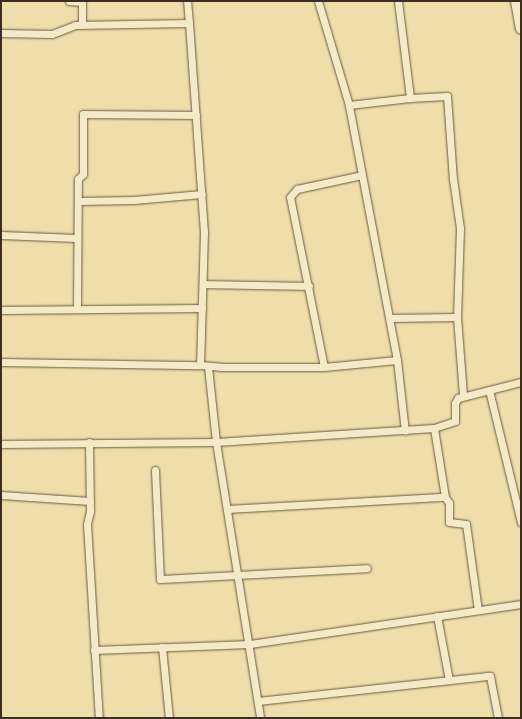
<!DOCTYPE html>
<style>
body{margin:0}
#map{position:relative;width:522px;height:719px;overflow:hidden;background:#efdeaa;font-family:"Gentium Book Plus",serif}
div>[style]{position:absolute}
.roads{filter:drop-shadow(0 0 1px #695944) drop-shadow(0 0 1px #695944)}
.street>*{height:7px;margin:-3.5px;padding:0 3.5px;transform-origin:3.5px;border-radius:3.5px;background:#f5eac8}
.secondary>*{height:10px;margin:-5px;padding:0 5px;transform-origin:5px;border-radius:5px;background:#f5eac8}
span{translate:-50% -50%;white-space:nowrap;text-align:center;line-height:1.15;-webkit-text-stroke:3.5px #f5eac8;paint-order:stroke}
.frame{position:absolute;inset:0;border:2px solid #3c2d22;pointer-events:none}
</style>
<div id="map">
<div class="roads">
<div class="street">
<div style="left:69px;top:1px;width:13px;rotate:4deg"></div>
<div style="left:82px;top:2px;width:23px;rotate:90deg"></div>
<div style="left:318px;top:1px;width:109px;rotate:73.4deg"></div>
<div style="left:398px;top:1px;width:98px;rotate:82.9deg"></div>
<div style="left:410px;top:98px;width:37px;rotate:-3deg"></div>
<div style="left:447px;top:96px;width:83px;rotate:85.9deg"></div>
<div style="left:453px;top:179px;width:49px;rotate:81.9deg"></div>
<div style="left:460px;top:228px;width:89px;rotate:91.9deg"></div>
<div style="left:457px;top:317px;width:78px;rotate:85.6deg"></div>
<div style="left:189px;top:23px;width:210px;rotate:85.9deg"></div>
<div style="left:204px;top:232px;width:133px;rotate:91.7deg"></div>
<div style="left:200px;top:365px;width:21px;rotate:5deg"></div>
<div style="left:221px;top:367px;width:103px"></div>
<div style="left:324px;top:367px;width:73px;rotate:-5.5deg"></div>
<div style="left:397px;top:360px;width:259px;rotate:-100.7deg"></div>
<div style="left:349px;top:105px;width:61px;rotate:-6.5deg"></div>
<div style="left:1px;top:33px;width:51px;rotate:1.1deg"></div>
<div style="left:52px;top:34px;width:25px;rotate:-21deg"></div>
<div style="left:75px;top:25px;width:114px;rotate:-1deg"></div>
<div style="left:189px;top:23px;width:22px;rotate:-95deg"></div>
<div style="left:78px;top:201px;width:56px;rotate:-1deg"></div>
<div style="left:134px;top:200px;width:68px;rotate:-5deg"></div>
<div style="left:1px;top:235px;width:75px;rotate:2.3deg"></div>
<div style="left:203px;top:284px;width:106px;rotate:1.1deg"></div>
<div style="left:77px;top:309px;width:130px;rotate:-89.6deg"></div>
<div style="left:78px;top:179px;width:7px;rotate:-45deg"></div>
<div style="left:83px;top:174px;width:60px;rotate:-90deg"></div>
<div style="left:83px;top:114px;width:113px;rotate:0.5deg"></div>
<div style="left:1px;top:310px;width:201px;rotate:-0.6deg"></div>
<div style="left:390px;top:318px;width:67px;rotate:-0.9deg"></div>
<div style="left:397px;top:360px;width:71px;rotate:83.6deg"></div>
<div style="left:1px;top:362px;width:199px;rotate:0.9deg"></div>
<div style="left:208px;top:367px;width:75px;rotate:83.9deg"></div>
<div style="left:216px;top:442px;width:279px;rotate:80.9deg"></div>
<div style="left:324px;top:367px;width:173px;rotate:-101.3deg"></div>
<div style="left:290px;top:197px;width:11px;rotate:-49deg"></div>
<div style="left:297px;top:189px;width:66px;rotate:-12.2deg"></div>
<div style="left:489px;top:390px;width:136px;rotate:76.4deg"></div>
<div style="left:89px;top:442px;width:69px;rotate:89.2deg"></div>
<div style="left:90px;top:511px;width:13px;rotate:103deg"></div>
<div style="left:87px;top:524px;width:194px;rotate:86.5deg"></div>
<div style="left:1px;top:444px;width:215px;rotate:-0.5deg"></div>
<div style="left:216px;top:442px;width:218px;rotate:-3.7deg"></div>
<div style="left:434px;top:428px;width:22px;rotate:-18deg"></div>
<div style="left:455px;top:421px;width:18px;rotate:-90deg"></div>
<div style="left:455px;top:403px;width:6px;rotate:-59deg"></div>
<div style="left:458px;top:398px;width:65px;rotate:-14.3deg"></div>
<div style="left:155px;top:470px;width:109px;rotate:87.4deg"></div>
<div style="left:160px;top:579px;width:207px;rotate:-3deg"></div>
<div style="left:1px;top:495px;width:89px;rotate:3.9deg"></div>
<div style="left:445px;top:497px;width:7px;rotate:56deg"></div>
<div style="left:449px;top:503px;width:19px;rotate:90deg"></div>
<div style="left:449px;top:522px;width:17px;rotate:7deg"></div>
<div style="left:466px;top:524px;width:87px;rotate:82.1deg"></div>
<div style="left:227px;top:509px;width:218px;rotate:-3.2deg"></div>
<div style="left:445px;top:497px;width:70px;rotate:-99.1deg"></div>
<div style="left:437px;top:616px;width:65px;rotate:79.4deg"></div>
<div style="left:162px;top:647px;width:71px;rotate:84.4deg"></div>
<div style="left:94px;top:650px;width:156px;rotate:-2.2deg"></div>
<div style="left:250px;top:644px;width:274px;rotate:-8.4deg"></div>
<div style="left:258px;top:701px;width:233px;rotate:-6.2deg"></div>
<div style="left:490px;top:676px;width:43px;rotate:79.2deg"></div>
</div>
<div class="secondary">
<div style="left:516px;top:1px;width:28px;rotate:80deg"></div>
</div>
</div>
<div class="frame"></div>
</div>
